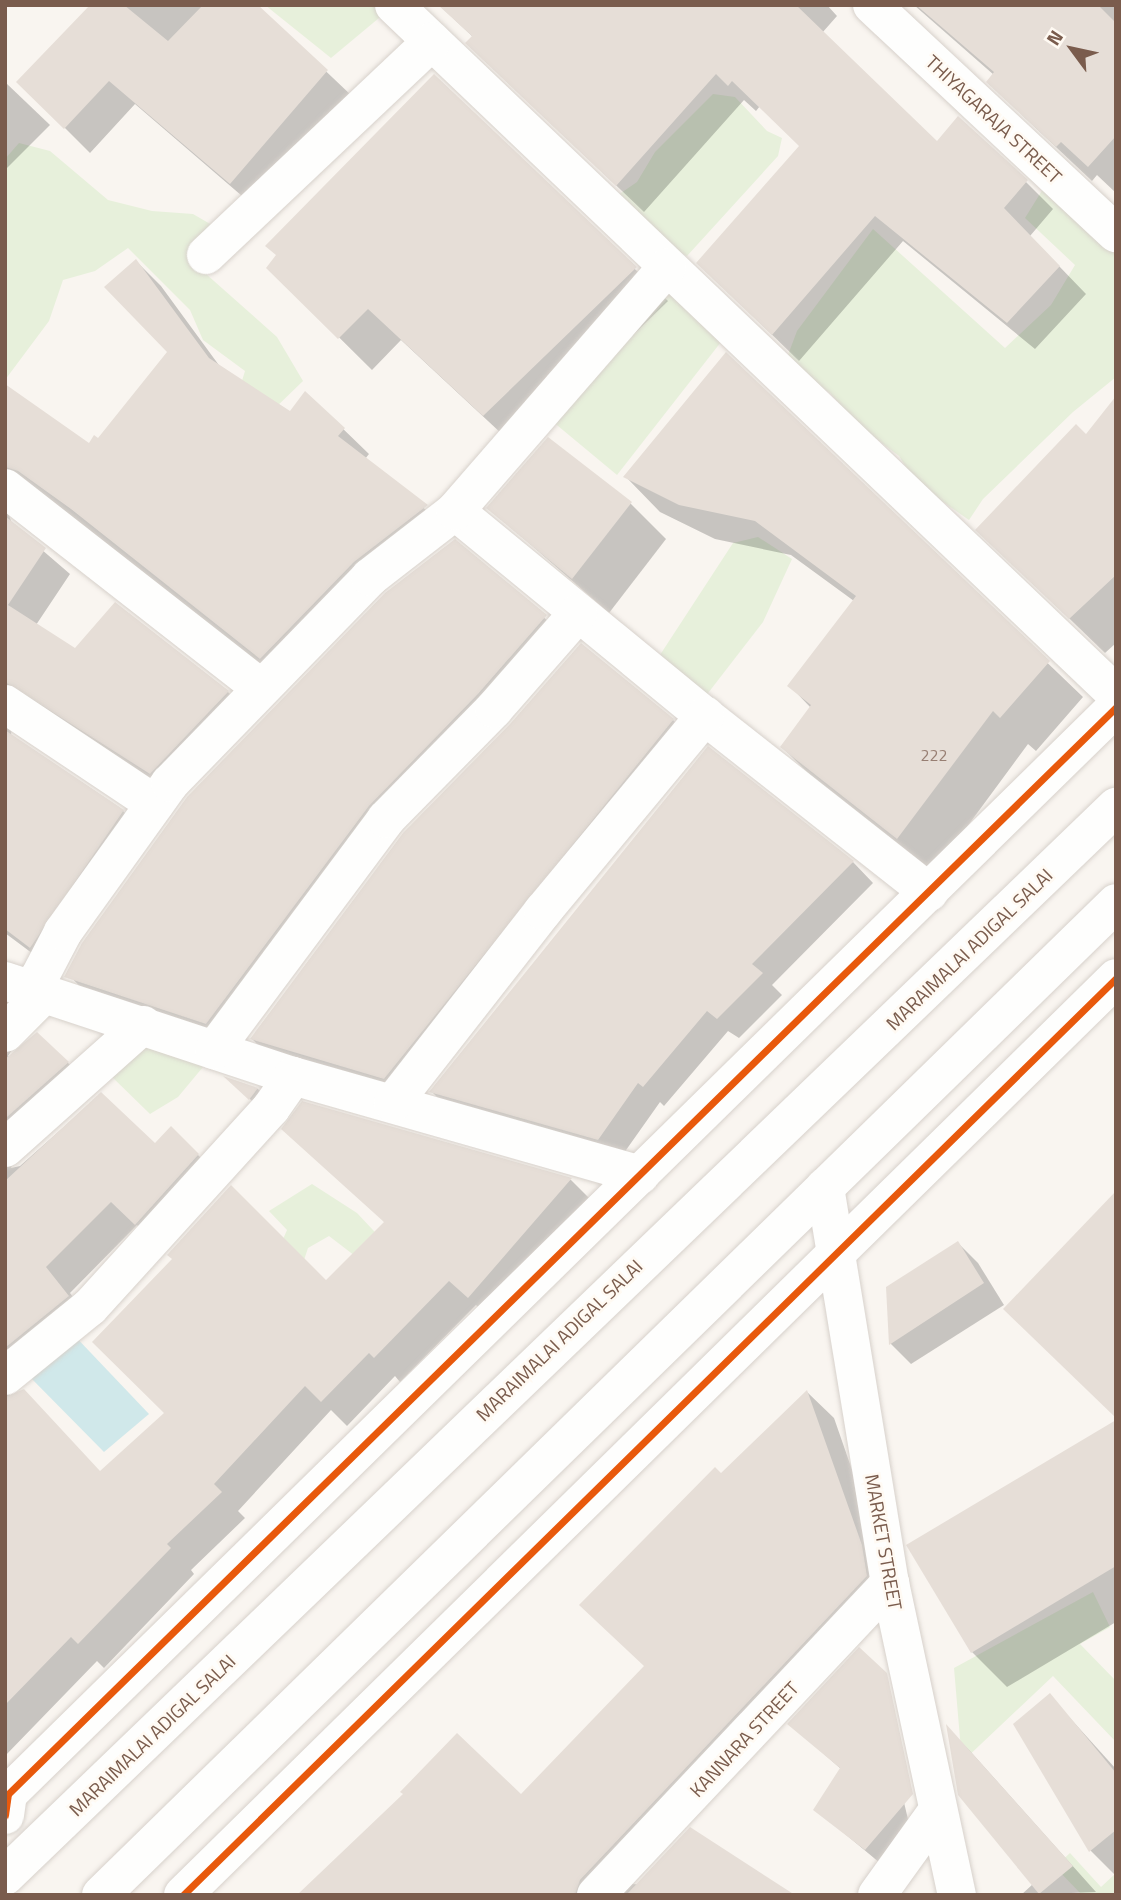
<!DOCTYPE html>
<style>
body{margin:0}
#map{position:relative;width:1121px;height:1900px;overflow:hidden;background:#f9f5f0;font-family:"Titillium Web",sans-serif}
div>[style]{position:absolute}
.green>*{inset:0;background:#e7f0db}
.water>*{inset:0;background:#d0e8ea}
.shadow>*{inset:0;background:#0003}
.building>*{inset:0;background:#e6ded7}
.roads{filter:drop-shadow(0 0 2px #d7d1cb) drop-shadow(0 0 2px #d7d1cb)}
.street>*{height:38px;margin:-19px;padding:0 19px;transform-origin:19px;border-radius:19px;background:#fefefd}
.secondary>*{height:38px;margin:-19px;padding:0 19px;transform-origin:19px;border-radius:19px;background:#fefefd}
.cycleway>*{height:7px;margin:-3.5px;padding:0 3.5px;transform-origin:3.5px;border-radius:3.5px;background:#e8590c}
span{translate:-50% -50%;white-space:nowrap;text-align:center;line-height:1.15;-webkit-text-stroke:5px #fffaf3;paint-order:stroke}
.number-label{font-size:16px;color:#977e72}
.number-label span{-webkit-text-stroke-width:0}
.street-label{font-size:19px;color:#7a5c4d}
.frame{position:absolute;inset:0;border:7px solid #7a5c4d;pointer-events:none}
.north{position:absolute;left:1037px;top:14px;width:70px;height:70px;-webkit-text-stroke:5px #fffaf3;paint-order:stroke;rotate:303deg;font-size:19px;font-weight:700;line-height:28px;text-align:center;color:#7a5c4d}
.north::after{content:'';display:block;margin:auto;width:24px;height:32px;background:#7a5c4d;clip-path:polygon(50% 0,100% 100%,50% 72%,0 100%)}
</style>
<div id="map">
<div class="green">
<div style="clip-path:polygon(265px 5px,377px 5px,385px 13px,331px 58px)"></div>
<div style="clip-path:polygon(713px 94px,735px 97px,767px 131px,782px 138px,778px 156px,687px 256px,662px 246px,618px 195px,637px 182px,655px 152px)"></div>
<div style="clip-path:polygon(19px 143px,50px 151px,108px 200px,152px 211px,193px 214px,212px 225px,188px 258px,277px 337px,303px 381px,241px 441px,229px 423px,245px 371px,203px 340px,190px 310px,128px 248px,95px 271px,63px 280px,49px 321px,5px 380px,5px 159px)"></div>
<div style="clip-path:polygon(1043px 189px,1116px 244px,1116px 377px,1073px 412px,983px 499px,969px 520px,916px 483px,899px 456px,858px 425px,830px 393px,785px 363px,797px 331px,873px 229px,1005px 348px,1051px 305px,1075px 265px,1025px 218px)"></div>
<div style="clip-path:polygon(670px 282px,721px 342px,617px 475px,546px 416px)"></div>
<div style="clip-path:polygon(758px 537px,792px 559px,763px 622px,705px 697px,658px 658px,733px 543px)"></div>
<div style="clip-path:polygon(151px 1038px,203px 1067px,178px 1097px,150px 1114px,109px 1074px)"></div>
<div style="clip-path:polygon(312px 1184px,357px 1213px,403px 1262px,372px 1269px,329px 1236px,308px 1248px,302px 1266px,274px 1260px,287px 1230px,269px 1211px)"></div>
<div style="clip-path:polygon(1093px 1592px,1110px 1627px,1080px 1644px,1116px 1681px,1116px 1742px,1053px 1676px,962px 1762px,954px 1668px)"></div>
<div style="clip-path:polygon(1070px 1853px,1101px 1887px,1116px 1873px,1116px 1895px,1082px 1895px,1055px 1867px)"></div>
</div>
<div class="water">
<div style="clip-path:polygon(71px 1332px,149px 1414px,104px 1452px,25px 1372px)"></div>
</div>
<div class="shadow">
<div style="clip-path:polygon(92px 5px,256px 5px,352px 96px,256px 208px,135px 104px,90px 153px,19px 82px)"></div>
<div style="clip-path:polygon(439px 5px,827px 5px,837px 16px,822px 33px,937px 144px,1026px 182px,1053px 209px,1030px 236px,1086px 294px,1035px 349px,903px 241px,799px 361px,726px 290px,801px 147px,760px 106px,756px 111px,744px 100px,644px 212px,494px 69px,473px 37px)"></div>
<div style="clip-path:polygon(914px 5px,1116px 5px,1116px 193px,1097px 175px,1092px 181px,1023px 116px,994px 75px)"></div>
<div style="clip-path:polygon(435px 76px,668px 301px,517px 448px,401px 340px,372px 370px,269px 268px)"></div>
<div style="clip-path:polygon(5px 82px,50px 125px,5px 170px)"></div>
<div style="clip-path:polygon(136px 261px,161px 286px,221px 368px,290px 413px,306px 393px,369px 454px,365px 459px,451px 531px,379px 586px,286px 683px,8px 512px,12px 524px,70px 574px,36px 625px,76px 651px,228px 692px,253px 717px,175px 798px,12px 717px,11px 736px,123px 811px,148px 836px,56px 971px,5px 933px,5px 402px,90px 445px,99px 440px,169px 351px)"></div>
<div style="clip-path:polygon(726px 354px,1083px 697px,1036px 751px,1028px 744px,933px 873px,816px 781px,782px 747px,811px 708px,789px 685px,854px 601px,791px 555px,715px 539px,660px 512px,626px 477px)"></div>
<div style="clip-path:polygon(1116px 399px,1116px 643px,1105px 653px,1013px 564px,1086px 436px)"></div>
<div style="clip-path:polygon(549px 439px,631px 504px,666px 539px,609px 613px,489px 508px)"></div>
<div style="clip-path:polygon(455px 541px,571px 641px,393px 830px,231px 1048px,92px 999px,68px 974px)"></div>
<div style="clip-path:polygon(673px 720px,700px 747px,411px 1105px,279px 1065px,252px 1039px)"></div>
<div style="clip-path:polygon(853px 862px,873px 883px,772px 985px,782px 995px,739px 1038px,728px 1031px,664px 1106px,660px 1102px,619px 1160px,452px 1112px,432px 1092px)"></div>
<div style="clip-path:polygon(5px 1023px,20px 1037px,8px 1056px,68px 1063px,93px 1088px,15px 1157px,11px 1168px,20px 1166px,101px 1094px,155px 1146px,171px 1128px,223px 1180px,161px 1248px,137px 1225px,70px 1293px,92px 1322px,9px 1394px,101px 1473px,326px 1283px,385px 1223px,303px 1103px,571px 1180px,595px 1204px,494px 1321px,476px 1305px,400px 1382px,395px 1376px,347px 1426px,331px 1410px,238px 1511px,245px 1518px,191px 1570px,194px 1574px,104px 1668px,97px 1661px,5px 1756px)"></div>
<div style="clip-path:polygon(229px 1080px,258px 1089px,268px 1099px,260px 1108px)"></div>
<div style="clip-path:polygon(958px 1243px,978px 1263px,1004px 1305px,911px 1364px,891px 1344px,887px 1288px)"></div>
<div style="clip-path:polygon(807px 1392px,834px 1418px,888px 1573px,632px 1884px,792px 1895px,300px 1895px,521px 1796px,645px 1667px,721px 1475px)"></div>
<div style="clip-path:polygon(1116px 1422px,1116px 1622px,1007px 1687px,972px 1652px)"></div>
<div style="clip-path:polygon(874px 1676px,916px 1853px,898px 1878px,815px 1809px,841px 1769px,790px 1724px)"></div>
<div style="clip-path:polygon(1050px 1696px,1116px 1769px,1116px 1876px,1091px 1851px,1015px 1724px)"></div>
<div style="clip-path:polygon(948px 1729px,970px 1751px,1096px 1892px,1021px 1895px,1033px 1884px)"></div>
</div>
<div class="building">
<div style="clip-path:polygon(90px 5px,124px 5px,168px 41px,203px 5px,258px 5px,328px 70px,230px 184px,109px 81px,64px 129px,16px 82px)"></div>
<div style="clip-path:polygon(438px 5px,796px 5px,937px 141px,958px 116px,1028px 180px,1004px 208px,1060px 266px,1007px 323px,875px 216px,772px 335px,696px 263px,799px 146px,732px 81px,728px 86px,716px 74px,616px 186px,465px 43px,472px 36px)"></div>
<div style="clip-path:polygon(916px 5px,1098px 5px,1116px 23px,1116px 136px,1088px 167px,1061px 142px,1056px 147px,986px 82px,994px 72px)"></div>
<div style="clip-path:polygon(434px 74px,637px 267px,483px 416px,368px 309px,338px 339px,266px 268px,276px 255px,265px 246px)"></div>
<div style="clip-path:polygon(136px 259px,209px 358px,290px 411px,305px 391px,345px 428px,338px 436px,428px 505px,354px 562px,260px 659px,71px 509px,18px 471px,5px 467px,5px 384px,89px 443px,94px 435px,98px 438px,167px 352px,104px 287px)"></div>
<div style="clip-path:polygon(726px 352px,1050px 661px,1000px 718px,993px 711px,897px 839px,780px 747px,811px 705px,787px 686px,856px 596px,755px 521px,679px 505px,623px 477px)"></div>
<div style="clip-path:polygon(1116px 396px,1116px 575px,1069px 619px,975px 530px,1076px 424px,1086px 434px)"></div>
<div style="clip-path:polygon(548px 437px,632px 502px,572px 579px,486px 508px)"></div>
<div style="clip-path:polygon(5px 516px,46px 548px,8px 605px,75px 648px,115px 602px,229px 691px,150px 774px,5px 682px)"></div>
<div style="clip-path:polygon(455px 539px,547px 615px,478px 694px,369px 806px,206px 1024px,64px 977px,82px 943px,187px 797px,385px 593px)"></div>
<div style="clip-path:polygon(581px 643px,674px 719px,384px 1079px,250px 1039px,403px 833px,510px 724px)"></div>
<div style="clip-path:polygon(5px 730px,124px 810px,30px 948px,5px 929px)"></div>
<div style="clip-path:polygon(708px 746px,854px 861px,752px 964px,763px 973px,717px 1019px,707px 1011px,643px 1087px,638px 1083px,598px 1140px,429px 1092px)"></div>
<div style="clip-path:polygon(37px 1032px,69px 1062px,6px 1118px,5px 1059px)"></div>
<div style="clip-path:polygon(223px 1076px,258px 1088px,249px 1100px)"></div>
<div style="clip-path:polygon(101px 1092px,155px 1143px,171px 1126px,199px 1154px,135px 1225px,111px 1202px,46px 1267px,69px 1296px,5px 1348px,5px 1181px)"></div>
<div style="clip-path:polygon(302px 1101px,572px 1178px,468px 1298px,449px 1281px,374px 1358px,369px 1353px,321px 1402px,305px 1386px,214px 1484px,222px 1492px,167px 1544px,171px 1548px,78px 1644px,71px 1637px,5px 1705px,5px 1397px,24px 1389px,100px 1471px,164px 1413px,92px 1342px,172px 1259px,167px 1255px,231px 1185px,326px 1280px,384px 1222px,281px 1129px)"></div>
<div style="clip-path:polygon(1116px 1191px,1116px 1418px,1003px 1309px)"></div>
<div style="clip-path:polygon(958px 1241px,984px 1283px,889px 1345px,886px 1287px)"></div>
<div style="clip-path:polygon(807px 1390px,862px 1545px,867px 1576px,580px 1880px,575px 1895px,297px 1895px,403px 1794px,400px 1792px,457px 1733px,521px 1794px,644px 1666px,579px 1605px,715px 1467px,721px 1473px)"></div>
<div style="clip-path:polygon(1116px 1420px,1116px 1566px,971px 1653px,906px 1545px)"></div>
<div style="clip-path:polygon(859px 1647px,887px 1673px,913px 1794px,865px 1850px,813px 1810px,840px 1768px,787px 1724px)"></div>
<div style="clip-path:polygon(1050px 1693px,1116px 1773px,1116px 1830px,1089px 1852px,1013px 1724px)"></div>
<div style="clip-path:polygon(946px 1724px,1073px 1866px,1039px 1894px,958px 1795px)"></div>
<div style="clip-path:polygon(690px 1827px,795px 1895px,626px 1895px)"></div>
</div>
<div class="roads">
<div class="street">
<div style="left:394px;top:5px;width:998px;rotate:43.66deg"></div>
<div style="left:872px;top:5px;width:334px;rotate:43.1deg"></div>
<div style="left:206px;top:255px;width:311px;rotate:-43.4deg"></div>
<div style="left:5px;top:488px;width:323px;rotate:38deg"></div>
<div style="left:455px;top:511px;width:323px;rotate:39.4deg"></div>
<div style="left:705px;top:716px;width:285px;rotate:38.2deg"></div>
<div style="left:5px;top:704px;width:180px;rotate:33.7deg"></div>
<div style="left:5px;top:981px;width:303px;rotate:18.3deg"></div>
<div style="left:293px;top:1076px;width:361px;rotate:15.9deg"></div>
<div style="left:5px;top:1033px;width:55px;rotate:-45deg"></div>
<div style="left:44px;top:994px;width:17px;rotate:-107deg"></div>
<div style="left:39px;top:978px;width:52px;rotate:-62.4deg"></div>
<div style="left:63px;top:932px;width:183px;rotate:-54.3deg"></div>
<div style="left:170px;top:783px;width:287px;rotate:-45.8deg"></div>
<div style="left:370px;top:577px;width:108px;rotate:-37.8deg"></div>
<div style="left:455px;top:511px;width:323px;rotate:-49deg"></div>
<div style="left:214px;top:1050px;width:288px;rotate:-53.3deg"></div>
<div style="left:386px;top:819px;width:154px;rotate:-45.5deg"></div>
<div style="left:494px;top:709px;width:128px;rotate:-48.8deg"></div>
<div style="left:393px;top:1103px;width:244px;rotate:-52deg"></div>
<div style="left:543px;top:911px;width:254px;rotate:-50.3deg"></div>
<div style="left:5px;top:1148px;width:185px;rotate:-41.7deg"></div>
<div style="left:825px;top:1187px;width:401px;rotate:80.7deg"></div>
<div style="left:890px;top:1583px;width:319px;rotate:77.9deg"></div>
<div style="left:5px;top:1376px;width:109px;rotate:-39.1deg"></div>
<div style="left:90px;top:1307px;width:269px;rotate:-47.7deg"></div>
<div style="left:271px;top:1108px;width:39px;rotate:-55deg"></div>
<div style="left:5px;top:1815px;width:21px;rotate:-82deg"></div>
<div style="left:8px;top:1794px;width:1552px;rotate:-44.45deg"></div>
<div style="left:183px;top:1895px;width:1308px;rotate:-44.5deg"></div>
<div style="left:596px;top:1895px;width:429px;rotate:-46.7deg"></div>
<div style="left:877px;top:1895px;width:101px;rotate:-54.3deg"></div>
</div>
<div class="secondary">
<div style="left:5px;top:1876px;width:1542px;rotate:-43.9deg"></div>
<div style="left:101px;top:1895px;width:1419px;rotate:-44.34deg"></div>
</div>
</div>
<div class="cycleway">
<div style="left:5px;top:1815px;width:21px;rotate:-82deg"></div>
<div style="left:8px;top:1794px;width:1552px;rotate:-44.45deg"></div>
<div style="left:183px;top:1895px;width:1308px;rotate:-44.5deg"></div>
</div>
<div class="number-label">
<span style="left:934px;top:755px">222</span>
</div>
<div class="street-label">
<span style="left:994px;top:119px;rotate:43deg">THIYAGARAJA STREET</span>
<span style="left:969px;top:949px;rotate:-44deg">MARAIMALAI ADIGAL SALAI</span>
<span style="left:559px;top:1340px;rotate:-44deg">MARAIMALAI ADIGAL SALAI</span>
<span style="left:884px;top:1542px;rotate:80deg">MARKET STREET</span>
<span style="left:152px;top:1735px;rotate:-44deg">MARAIMALAI ADIGAL SALAI</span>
<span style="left:744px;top:1739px;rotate:-47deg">KANNARA STREET</span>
</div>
<div class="frame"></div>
<div class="north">N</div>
</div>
